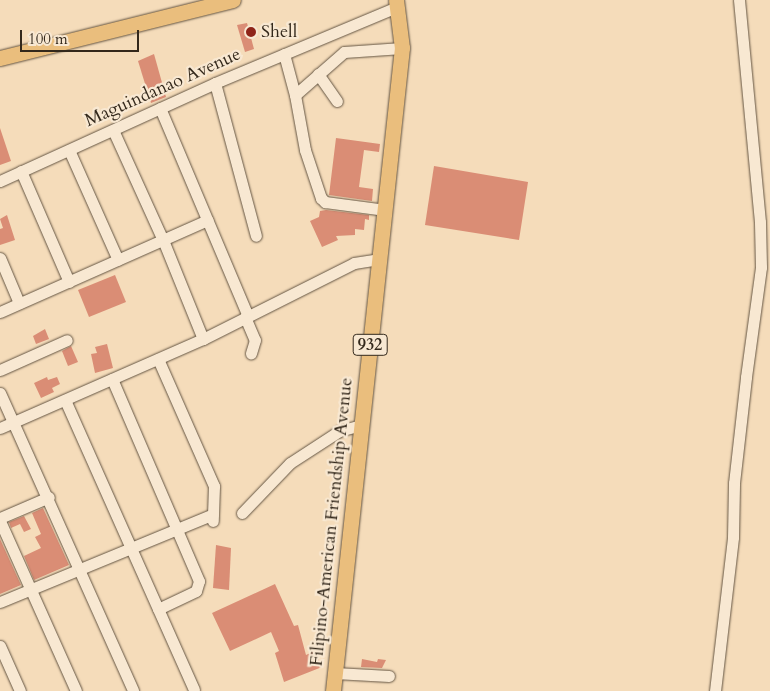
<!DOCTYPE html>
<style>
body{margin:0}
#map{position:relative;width:770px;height:691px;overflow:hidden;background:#f5dcba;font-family:Cardo,serif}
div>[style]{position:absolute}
.building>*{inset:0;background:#da8d75}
.roads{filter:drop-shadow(0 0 1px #645543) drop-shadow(0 0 1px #645543)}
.minor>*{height:11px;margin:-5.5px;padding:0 5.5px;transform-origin:5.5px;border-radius:5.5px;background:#f8e8d2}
.major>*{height:15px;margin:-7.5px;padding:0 7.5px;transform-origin:7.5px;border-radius:7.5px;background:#eabe7d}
.dots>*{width:14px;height:14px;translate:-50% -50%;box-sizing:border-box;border:2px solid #f8e8d2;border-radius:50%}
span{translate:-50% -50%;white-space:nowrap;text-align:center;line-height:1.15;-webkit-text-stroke:4.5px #f8e8d2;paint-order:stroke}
.shield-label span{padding:1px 4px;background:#f8e8d2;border:1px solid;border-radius:4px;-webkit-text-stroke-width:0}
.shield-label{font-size:16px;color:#33281b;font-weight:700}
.poi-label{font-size:18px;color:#33281b}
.left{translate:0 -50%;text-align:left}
.street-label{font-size:18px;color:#33281b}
.scale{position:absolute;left:20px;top:30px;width:119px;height:22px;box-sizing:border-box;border:2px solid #33281b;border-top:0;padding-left:6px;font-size:15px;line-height:18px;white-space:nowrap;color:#33281b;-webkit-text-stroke:4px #f8e8d2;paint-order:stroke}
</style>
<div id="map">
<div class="building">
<div style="clip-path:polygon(247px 23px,254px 49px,245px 52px,237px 25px)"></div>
<div style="clip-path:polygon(154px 54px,166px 97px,151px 103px,138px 61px)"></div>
<div style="clip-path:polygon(0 128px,11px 161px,0 165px)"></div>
<div style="clip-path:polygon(336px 138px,380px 144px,379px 152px,364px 150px,359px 187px,373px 189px,372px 201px,329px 195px)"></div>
<div style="clip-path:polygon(434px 166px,528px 182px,519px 240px,425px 225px)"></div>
<div style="clip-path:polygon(326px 210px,369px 215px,369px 220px,365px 219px,364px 230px,355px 229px,355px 235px,336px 236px,338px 240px,322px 247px,310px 221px,319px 217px,320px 211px)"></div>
<div style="clip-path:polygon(7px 215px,15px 240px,0 245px,0 229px,3px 228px,0 219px)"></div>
<div style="clip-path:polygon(115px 275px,126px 302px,89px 317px,78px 290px)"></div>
<div style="clip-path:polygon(45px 329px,49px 339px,36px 344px,33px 336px)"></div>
<div style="clip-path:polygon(107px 344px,113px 368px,95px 373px,91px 354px,97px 353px,95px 347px)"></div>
<div style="clip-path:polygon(71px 346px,78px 362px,68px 366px,62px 351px)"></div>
<div style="clip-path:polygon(47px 377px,48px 380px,57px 377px,60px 384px,52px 388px,54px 392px,41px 398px,34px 383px)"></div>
<div style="clip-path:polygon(43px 508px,69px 565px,34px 580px,24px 556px,41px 548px,35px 537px,41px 534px,32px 513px)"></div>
<div style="clip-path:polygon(24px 516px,31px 529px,24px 532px,20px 524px,11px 528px,9px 522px)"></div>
<div style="clip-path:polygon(0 539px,21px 585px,0 594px)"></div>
<div style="clip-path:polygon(216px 545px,231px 548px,229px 590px,213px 588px)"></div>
<div style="clip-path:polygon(275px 584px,294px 626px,298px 625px,306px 655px,315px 651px,322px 667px,284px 682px,275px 653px,279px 651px,271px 632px,230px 651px,212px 613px)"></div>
<div style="clip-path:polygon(362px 659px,377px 662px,378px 659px,386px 660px,382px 668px,361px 667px)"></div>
</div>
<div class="roads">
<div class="minor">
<div style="left:284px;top:54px;width:42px;rotate:75deg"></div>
<div style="left:295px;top:95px;width:65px;rotate:-41.3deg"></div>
<div style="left:344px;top:52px;width:58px;rotate:-3.9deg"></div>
<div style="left:318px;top:74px;width:33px;rotate:55deg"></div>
<div style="left:215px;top:83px;width:158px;rotate:75deg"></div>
<div style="left:295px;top:95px;width:56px;rotate:79.7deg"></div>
<div style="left:305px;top:150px;width:51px;rotate:71.6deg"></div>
<div style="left:321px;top:198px;width:6px;rotate:45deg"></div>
<div style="left:325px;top:202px;width:61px;rotate:7.6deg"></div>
<div style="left:160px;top:108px;width:226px;rotate:67.1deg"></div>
<div style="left:113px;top:130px;width:121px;rotate:65.6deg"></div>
<div style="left:163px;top:240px;width:107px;rotate:68deg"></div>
<div style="left:69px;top:150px;width:120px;rotate:66deg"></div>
<div style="left:21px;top:171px;width:121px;rotate:66.6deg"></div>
<div style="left:0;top:181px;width:236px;rotate:-24.5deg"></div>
<div style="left:215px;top:83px;width:197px;rotate:-22.7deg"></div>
<div style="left:0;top:258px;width:49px;rotate:67.1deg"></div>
<div style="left:0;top:312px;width:227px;rotate:-23.9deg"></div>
<div style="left:245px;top:317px;width:25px;rotate:67deg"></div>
<div style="left:255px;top:340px;width:14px;rotate:107deg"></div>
<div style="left:158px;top:359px;width:139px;rotate:66.2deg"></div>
<div style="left:214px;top:486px;width:35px;rotate:92deg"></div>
<div style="left:0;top:370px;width:73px;rotate:-24.1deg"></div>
<div style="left:112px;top:379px;width:220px;rotate:66.7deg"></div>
<div style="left:199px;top:581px;width:10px;rotate:107deg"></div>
<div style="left:196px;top:591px;width:42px;rotate:154.7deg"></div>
<div style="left:0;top:393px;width:326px;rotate:65.9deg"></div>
<div style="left:65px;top:400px;width:317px;rotate:66deg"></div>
<div style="left:0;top:428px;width:222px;rotate:-23.7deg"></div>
<div style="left:203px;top:339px;width:169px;rotate:-26.7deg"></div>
<div style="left:354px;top:263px;width:25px;rotate:-9deg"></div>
<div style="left:242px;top:513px;width:69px;rotate:-46.2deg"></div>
<div style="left:290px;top:463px;width:59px;rotate:-33.1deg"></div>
<div style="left:339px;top:431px;width:24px;rotate:-15deg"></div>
<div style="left:0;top:518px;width:53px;rotate:-23.2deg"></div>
<div style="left:0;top:521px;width:186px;rotate:65.9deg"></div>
<div style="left:0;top:602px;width:230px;rotate:-22.4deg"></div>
<div style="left:0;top:646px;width:49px;rotate:66deg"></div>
<div style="left:335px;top:673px;width:54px;rotate:3.2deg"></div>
<div style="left:715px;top:691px;width:155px;rotate:-83.3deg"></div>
<div style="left:733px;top:537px;width:54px;rotate:-88.9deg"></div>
<div style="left:734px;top:483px;width:107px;rotate:-83.5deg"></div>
<div style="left:746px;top:377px;width:111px;rotate:-82.2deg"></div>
<div style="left:761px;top:267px;width:45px;rotate:-91.3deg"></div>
<div style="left:760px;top:222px;width:223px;rotate:-95.4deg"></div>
</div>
<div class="major">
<div style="left:0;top:58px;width:240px;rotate:-14deg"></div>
<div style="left:333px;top:691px;width:647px;rotate:-83.88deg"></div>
<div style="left:402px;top:48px;width:48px;rotate:-97.1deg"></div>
</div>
</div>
<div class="dots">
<div style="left:251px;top:32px;background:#8f2418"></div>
</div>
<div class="shield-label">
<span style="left:370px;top:345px">932</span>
</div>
<div class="poi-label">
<span class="left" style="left:261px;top:32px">Shell</span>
</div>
<div class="street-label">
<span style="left:163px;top:88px;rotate:-24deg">Maguindanao Avenue</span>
<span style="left:332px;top:522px;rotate:-84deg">Filipino-American Friendship Avenue</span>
</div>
<div class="scale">100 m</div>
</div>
